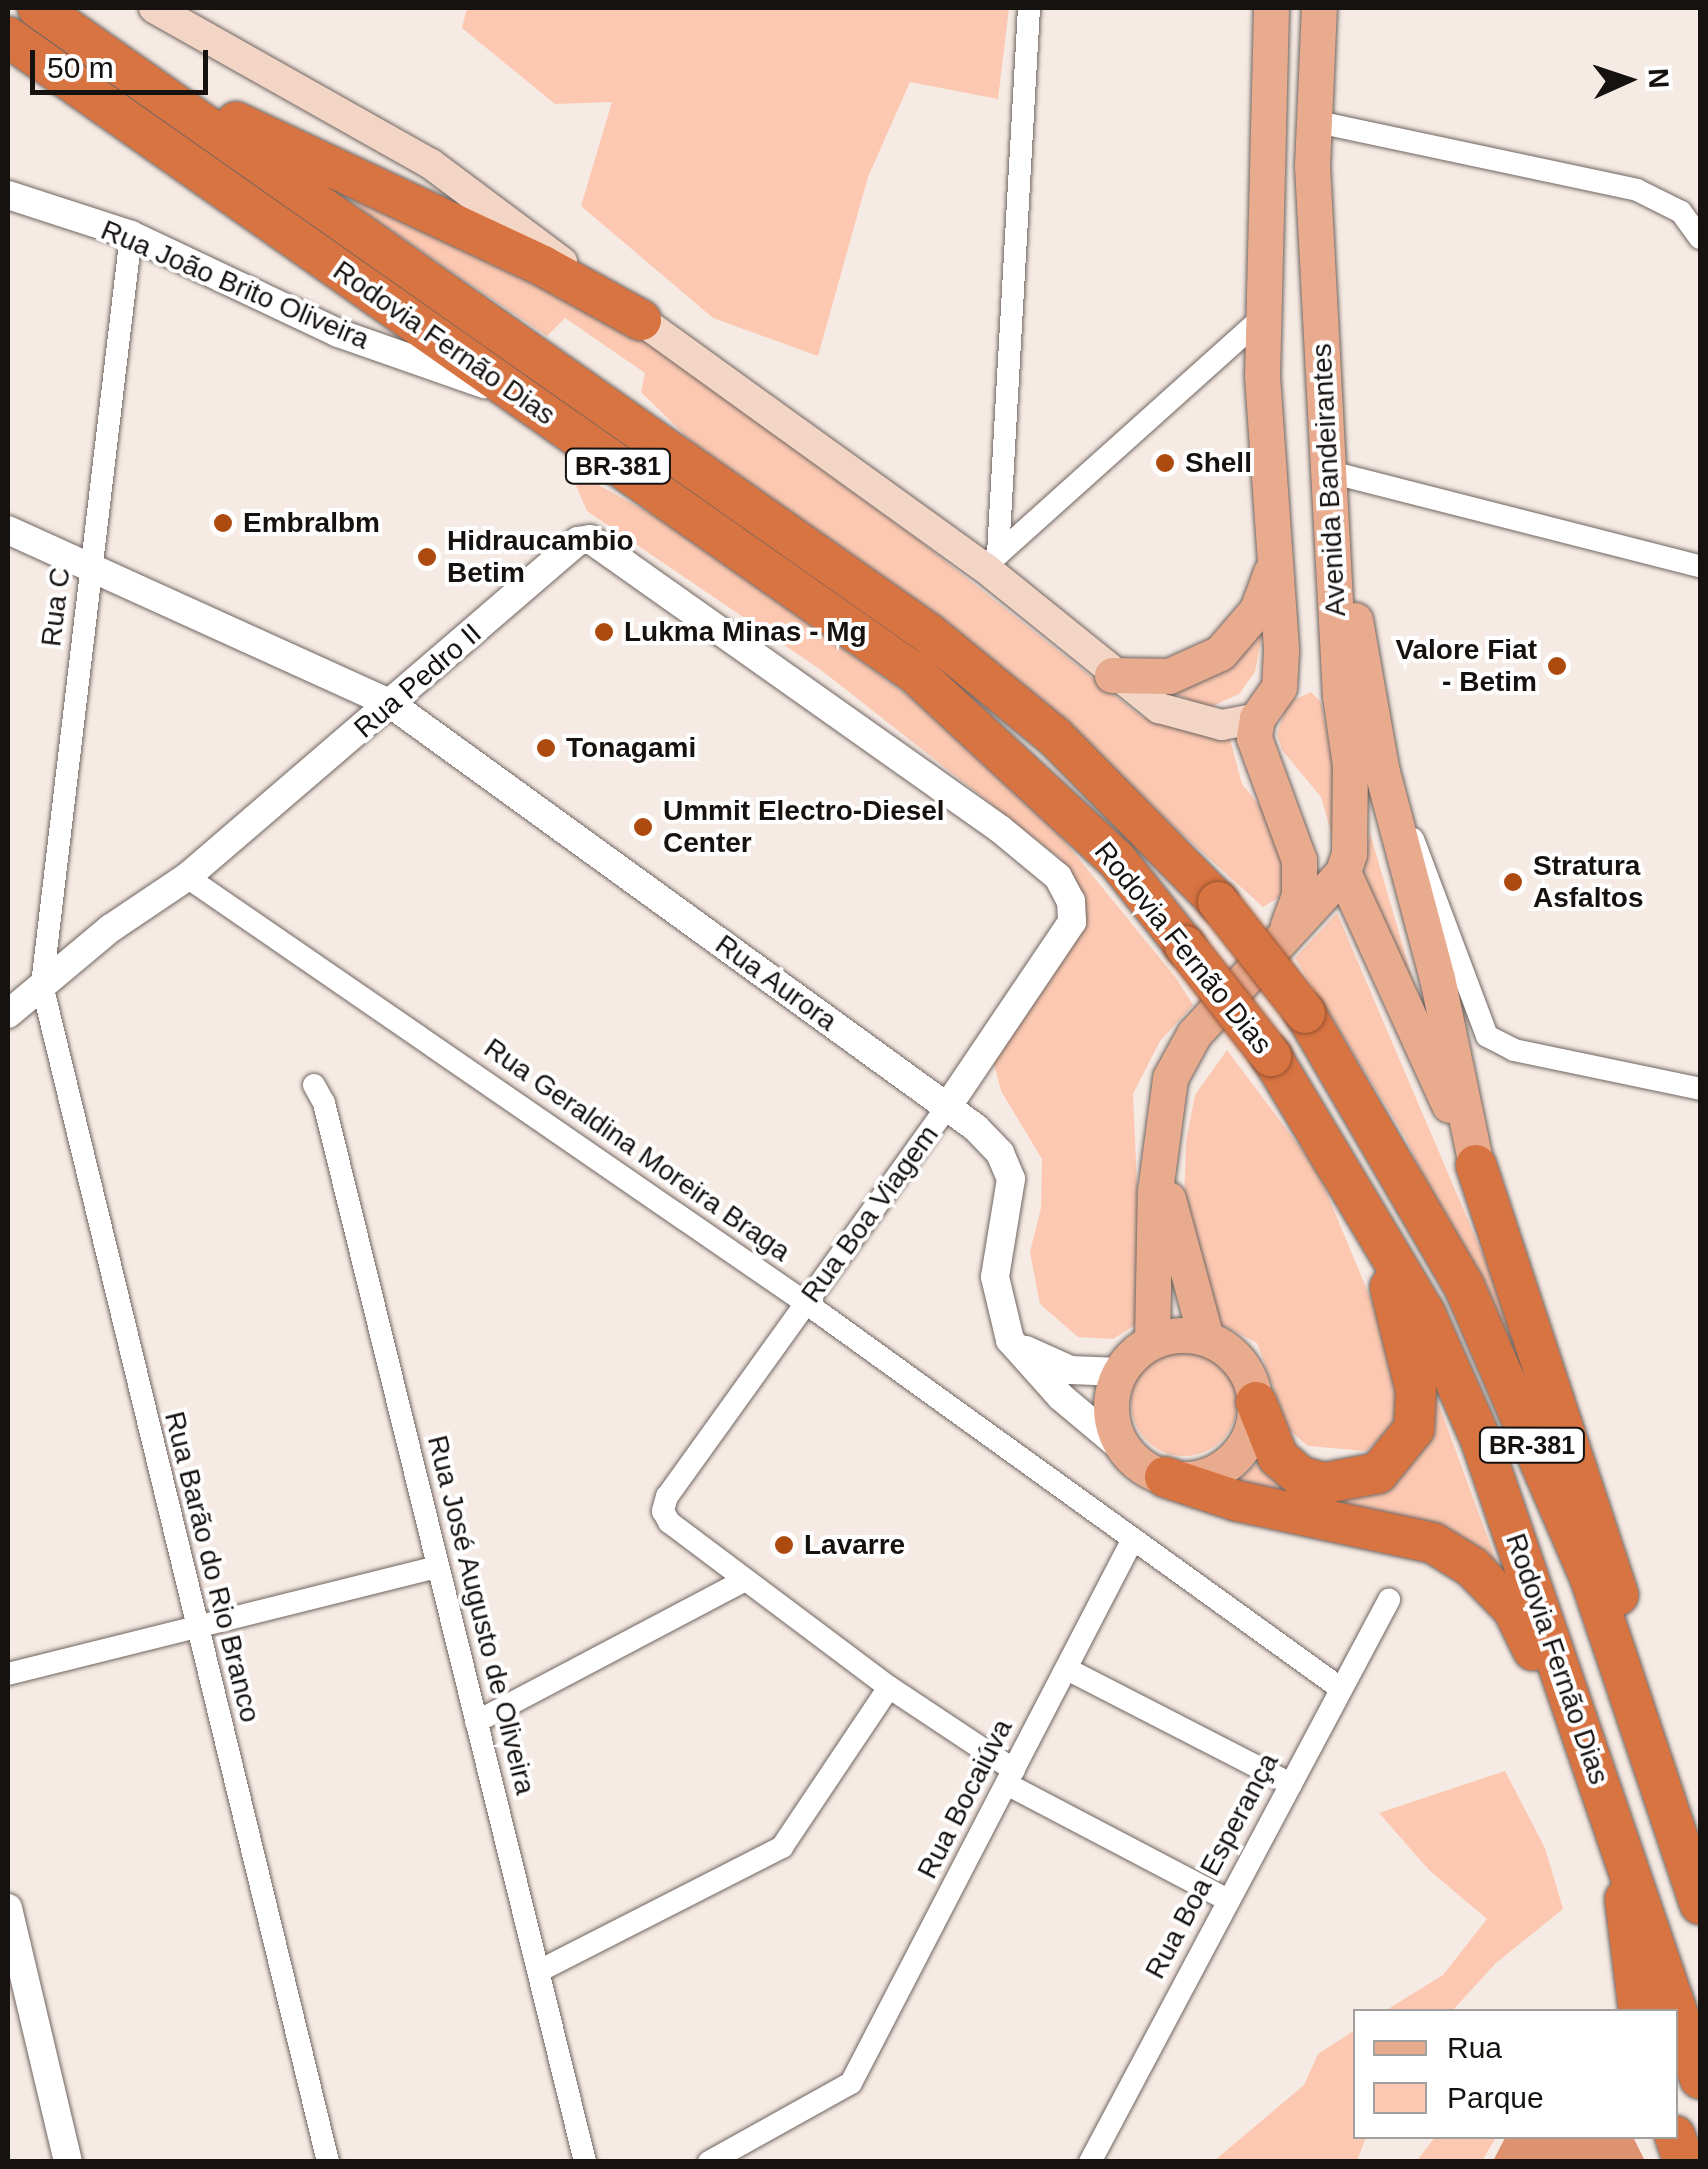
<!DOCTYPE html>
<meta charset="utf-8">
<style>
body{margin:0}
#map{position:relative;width:1708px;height:2169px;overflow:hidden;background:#f6eae4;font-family:Arial,sans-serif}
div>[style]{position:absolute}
.green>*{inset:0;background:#fcc8b1}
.round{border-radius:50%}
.water>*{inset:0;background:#df926f}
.roads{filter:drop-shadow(0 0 2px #706560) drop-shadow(0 0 2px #706560)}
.minor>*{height:22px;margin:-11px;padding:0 11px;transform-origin:11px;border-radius:11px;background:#fff}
.tertiary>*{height:28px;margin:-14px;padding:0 14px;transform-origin:14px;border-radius:14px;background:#fff}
.secondary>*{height:30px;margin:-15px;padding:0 15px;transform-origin:15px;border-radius:15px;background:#f3d5c6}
.primary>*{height:35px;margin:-17.5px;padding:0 17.5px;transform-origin:17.5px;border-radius:17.5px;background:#e8ab8e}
.primary>.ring{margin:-17.5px;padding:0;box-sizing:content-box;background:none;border:35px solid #e8ab8e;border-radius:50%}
.motorway>*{height:40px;margin:-20px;padding:0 20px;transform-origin:20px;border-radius:20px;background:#d87342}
.bridges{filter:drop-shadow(0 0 2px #945130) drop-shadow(0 0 2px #945130)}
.motorway-bridge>*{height:40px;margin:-20px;padding:0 20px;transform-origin:20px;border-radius:20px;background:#d87342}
.dots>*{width:28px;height:28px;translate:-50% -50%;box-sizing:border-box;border:5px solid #fff;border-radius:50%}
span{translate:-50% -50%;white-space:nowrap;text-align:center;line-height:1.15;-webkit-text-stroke:8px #fff;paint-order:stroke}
.shield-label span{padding:2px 8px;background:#fff;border:2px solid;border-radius:8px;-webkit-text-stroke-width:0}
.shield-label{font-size:25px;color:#161210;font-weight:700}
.street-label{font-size:28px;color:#161210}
.poi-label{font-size:28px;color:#161210;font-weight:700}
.left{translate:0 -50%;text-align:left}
.right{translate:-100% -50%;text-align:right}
.frame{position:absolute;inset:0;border:10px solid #161210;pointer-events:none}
.legend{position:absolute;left:1353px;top:2009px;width:325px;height:130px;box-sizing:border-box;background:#fff;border:2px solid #a2a09f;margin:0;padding:12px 18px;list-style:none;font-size:30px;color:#161210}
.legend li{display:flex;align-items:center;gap:20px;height:50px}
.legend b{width:50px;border:2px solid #a2a09f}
.north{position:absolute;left:1578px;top:30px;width:100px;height:100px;-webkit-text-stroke:8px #fff;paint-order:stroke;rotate:87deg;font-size:28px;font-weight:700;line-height:40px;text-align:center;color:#161210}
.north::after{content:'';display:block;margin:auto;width:35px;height:45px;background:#161210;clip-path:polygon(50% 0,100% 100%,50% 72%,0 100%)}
.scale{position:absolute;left:30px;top:50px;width:178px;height:45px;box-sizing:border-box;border:5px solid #161210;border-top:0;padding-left:12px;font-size:30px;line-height:35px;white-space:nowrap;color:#161210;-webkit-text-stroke:8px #fff;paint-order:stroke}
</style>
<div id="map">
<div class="green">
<div style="clip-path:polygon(467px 8px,1009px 8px,998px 99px,910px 82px,868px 177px,818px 356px,713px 318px,581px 206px,612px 102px,555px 104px,462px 28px)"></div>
<div style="clip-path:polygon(338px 187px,503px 261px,644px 340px,921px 542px,1142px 717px,1230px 739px,1242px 784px,1279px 830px,1292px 879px,1278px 898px,1263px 907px,1013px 681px,893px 584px,695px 445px,641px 392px,645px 373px,565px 318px,547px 336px,367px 214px)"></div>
<div style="clip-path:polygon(569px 469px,677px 528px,912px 699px,1044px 816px,1176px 978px,1193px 1005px,1160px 1041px,1133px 1094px,1143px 1320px,1113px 1339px,1078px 1337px,1040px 1304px,1030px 1252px,1041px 1208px,1042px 1159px,1001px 1091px,993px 1060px,1085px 918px,1060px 858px,821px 670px,587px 511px)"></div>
<div style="clip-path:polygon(1262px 635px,1255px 672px,1239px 694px,1206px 709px,1173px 692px)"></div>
<div style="clip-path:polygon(1311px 692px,1321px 702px,1336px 779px,1334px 842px,1321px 797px,1282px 750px,1277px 734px,1287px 703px)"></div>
<div style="clip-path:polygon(1370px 833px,1434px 1053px,1361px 894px)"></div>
<div style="clip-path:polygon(1337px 913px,1514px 1328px,1554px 1452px,1405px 1137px,1295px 958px)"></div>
<div style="clip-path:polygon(1227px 1050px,1317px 1170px,1373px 1304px,1401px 1391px,1391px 1427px,1366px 1451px,1308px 1446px,1289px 1430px,1257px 1343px,1214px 1321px,1184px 1205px,1186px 1141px,1195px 1095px)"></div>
<div class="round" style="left:1131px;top:1350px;width:106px;height:106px"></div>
<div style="clip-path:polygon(1429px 1378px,1501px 1574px,1230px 1488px,1262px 1459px,1347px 1494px)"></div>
<div style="clip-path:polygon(1505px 1771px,1545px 1848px,1563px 1909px,1496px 1963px,1452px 2011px,1385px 2011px,1443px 1975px,1487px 1919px,1429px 1870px,1379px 1813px)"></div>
<div style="clip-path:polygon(1355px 2030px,1356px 2136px,1366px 2137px,1357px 2161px,1214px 2161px,1304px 2085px,1318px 2054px)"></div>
<div style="clip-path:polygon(1435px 2137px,1435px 2136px,1496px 2137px,1482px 2161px,1417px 2161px)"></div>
</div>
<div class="water">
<div style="clip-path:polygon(1506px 2136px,1633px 2137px,1645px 2161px,1493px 2161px)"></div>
</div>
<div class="roads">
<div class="minor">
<div style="left:1313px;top:121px;width:331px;rotate:12deg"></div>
<div style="left:1637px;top:190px;width:49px;rotate:26.6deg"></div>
<div style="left:1681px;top:212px;width:32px;rotate:54deg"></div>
<div style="left:131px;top:235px;width:755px;rotate:96.77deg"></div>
<div style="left:42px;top:985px;width:1211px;rotate:76.34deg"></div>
<div style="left:1330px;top:472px;width:382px;rotate:14.3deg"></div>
<div style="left:998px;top:554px;width:547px;rotate:-86.75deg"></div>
<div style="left:993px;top:559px;width:361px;rotate:-41.9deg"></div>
<div style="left:1413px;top:839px;width:210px;rotate:69.4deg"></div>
<div style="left:1487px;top:1036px;width:30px;rotate:27deg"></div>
<div style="left:1514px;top:1050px;width:190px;rotate:11.8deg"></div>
<div style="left:187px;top:877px;width:751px;rotate:34.54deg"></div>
<div style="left:806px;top:1303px;width:658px;rotate:35.79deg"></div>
<div style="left:314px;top:1085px;width:21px;rotate:61deg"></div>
<div style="left:324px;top:1103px;width:1091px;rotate:76.15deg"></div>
<div style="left:947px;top:1107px;width:479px;rotate:125.7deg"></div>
<div style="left:667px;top:1496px;width:16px;rotate:105deg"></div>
<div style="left:663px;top:1511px;width:13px;rotate:61deg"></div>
<div style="left:669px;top:1522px;width:275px;rotate:36.9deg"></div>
<div style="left:889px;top:1687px;width:150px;rotate:33.6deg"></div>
<div style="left:1067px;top:1669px;width:252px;rotate:27.2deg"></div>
<div style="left:8px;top:1674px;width:442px;rotate:-14deg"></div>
<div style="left:476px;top:1722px;width:304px;rotate:-27.8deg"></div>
<div style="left:1007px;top:1784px;width:247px;rotate:27.7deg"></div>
<div style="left:539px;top:1971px;width:273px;rotate:-27deg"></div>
<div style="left:782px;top:1847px;width:192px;rotate:-56.2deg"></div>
<div style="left:709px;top:2162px;width:162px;rotate:-29.1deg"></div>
<div style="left:851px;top:2083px;width:611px;rotate:-62.6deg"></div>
<div style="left:1090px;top:2162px;width:637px;rotate:-61.99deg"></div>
</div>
<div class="tertiary">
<div style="left:8px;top:195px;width:129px;rotate:18deg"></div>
<div style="left:131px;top:235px;width:229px;rotate:25.3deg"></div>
<div style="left:338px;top:333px;width:155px;rotate:19.3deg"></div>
<div style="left:8px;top:530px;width:421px;rotate:24.4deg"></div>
<div style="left:391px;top:704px;width:722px;rotate:35.93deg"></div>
<div style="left:976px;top:1128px;width:35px;rotate:46deg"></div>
<div style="left:1000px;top:1153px;width:28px;rotate:67deg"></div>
<div style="left:1011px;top:1179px;width:99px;rotate:99.3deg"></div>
<div style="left:995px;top:1277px;width:65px;rotate:76.6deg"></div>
<div style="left:1010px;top:1340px;width:76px;rotate:48.2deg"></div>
<div style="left:1061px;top:1397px;width:90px;rotate:40deg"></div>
<div style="left:8px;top:1014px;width:134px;rotate:-39.9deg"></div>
<div style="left:111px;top:928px;width:92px;rotate:-33.9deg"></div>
<div style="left:187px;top:877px;width:516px;rotate:-40.67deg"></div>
<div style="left:578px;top:541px;width:12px;rotate:-9deg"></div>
<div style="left:590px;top:539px;width:502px;rotate:35.27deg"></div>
<div style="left:1000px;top:829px;width:75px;rotate:39.6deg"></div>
<div style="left:1058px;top:877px;width:27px;rotate:62deg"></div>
<div style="left:1071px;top:901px;width:21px;rotate:87deg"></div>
<div style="left:1072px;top:922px;width:223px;rotate:124deg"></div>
<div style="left:1026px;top:1350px;width:48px;rotate:24.4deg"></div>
<div style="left:1070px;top:1370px;width:50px;rotate:2.3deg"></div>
<div style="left:8px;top:1908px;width:261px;rotate:76.7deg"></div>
</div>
<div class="secondary">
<div style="left:154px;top:8px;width:318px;rotate:29.4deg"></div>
<div style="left:431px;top:164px;width:164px;rotate:36.8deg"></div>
<div style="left:623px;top:307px;width:445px;rotate:35.8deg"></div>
<div style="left:984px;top:567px;width:225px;rotate:38.9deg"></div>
<div style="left:1159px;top:708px;width:65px;rotate:15.1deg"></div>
<div style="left:1222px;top:725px;width:36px;rotate:-11deg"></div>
</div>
<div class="primary">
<div style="left:1271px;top:8px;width:368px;rotate:91.4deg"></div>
<div style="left:1262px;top:376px;width:276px;rotate:86deg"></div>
<div style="left:1281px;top:651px;width:36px;rotate:93deg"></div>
<div style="left:1279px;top:687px;width:38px;rotate:125deg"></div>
<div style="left:1257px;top:718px;width:20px;rotate:99deg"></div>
<div style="left:1254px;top:738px;width:130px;rotate:69.8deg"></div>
<div style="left:1299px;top:860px;width:35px;rotate:90deg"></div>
<div style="left:1299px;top:895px;width:33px;rotate:110deg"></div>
<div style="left:1355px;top:620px;width:150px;rotate:80deg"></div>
<div style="left:1381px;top:768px;width:217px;rotate:75.1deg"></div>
<div style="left:1437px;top:978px;width:191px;rotate:78.2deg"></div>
<div style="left:1112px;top:675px;width:57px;rotate:1deg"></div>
<div style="left:1169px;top:676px;width:56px;rotate:-24.3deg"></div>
<div style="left:1220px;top:653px;width:57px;rotate:-49.3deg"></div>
<div style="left:1257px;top:610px;width:40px;rotate:-69.8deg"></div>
<div style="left:1343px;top:872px;width:256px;rotate:65.5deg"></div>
<div style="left:1168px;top:1199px;width:144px;rotate:74.7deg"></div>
<div class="ring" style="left:1111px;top:1335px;width:109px;height:109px"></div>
<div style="left:1152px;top:1341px;width:150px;rotate:-88.9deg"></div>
<div style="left:1155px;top:1191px;width:114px;rotate:-82.4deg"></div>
<div style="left:1170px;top:1078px;width:50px;rotate:-61.4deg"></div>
<div style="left:1194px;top:1034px;width:220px;rotate:-47.4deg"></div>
<div style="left:1343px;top:872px;width:19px;rotate:-72deg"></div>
<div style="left:1349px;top:854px;width:89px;rotate:-89.4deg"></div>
<div style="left:1350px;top:765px;width:70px;rotate:-98.2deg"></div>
<div style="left:1340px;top:696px;width:531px;rotate:-93.02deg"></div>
<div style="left:1312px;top:166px;width:158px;rotate:-87.5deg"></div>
</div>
<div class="motorway">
<div style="left:38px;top:8px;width:1088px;rotate:35.08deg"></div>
<div style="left:928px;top:633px;width:163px;rotate:39.3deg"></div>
<div style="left:1054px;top:736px;width:233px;rotate:45.3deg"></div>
<div style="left:8px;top:37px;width:1111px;rotate:35.06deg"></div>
<div style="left:917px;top:675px;width:271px;rotate:42.8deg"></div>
<div style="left:1116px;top:859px;width:111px;rotate:51.6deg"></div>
<div style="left:236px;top:122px;width:339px;rotate:25.1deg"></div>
<div style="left:543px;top:266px;width:112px;rotate:28.9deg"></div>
<div style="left:1305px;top:1013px;width:316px;rotate:59.8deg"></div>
<div style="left:1464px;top:1286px;width:320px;rotate:66.6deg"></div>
<div style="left:1591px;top:1580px;width:342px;rotate:71.4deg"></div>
<div style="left:1271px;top:1056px;width:300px;rotate:59.1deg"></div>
<div style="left:1425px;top:1313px;width:139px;rotate:66.2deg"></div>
<div style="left:1481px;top:1440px;width:675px;rotate:71.08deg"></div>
<div style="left:1476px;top:1165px;width:453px;rotate:71.7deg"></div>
<div style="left:1256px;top:1402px;width:59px;rotate:68.2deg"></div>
<div style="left:1278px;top:1457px;width:30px;rotate:41deg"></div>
<div style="left:1301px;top:1477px;width:25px;rotate:14deg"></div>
<div style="left:1325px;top:1483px;width:54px;rotate:-10.7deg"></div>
<div style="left:1378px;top:1473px;width:57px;rotate:-50.7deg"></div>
<div style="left:1414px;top:1429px;width:38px;rotate:-87deg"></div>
<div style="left:1416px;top:1391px;width:107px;rotate:-104deg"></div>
<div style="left:1165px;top:1477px;width:76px;rotate:18.4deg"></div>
<div style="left:1237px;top:1501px;width:200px;rotate:12.1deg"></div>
<div style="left:1433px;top:1543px;width:46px;rotate:31.6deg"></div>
<div style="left:1472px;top:1567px;width:59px;rotate:45.7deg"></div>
<div style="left:1513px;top:1609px;width:46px;rotate:64deg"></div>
<div style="left:1625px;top:1899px;width:114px;rotate:82.9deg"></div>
<div style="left:1675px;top:2136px;width:28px;rotate:71deg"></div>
</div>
</div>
<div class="bridges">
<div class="motorway-bridge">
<div style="left:1218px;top:902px;width:141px;rotate:51.9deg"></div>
<div style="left:1185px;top:946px;width:140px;rotate:52deg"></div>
</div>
</div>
<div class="dots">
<div style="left:1165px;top:463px;background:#ad4a0f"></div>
<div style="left:223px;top:523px;background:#ad4a0f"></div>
<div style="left:427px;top:557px;background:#ad4a0f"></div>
<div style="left:604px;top:632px;background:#ad4a0f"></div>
<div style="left:1557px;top:666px;background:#ad4a0f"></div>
<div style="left:546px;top:748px;background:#ad4a0f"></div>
<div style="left:643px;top:827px;background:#ad4a0f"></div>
<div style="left:1513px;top:882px;background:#ad4a0f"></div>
<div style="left:784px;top:1545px;background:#ad4a0f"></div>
</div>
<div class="shield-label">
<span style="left:618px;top:466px">BR-381</span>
<span style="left:1532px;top:1445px">BR-381</span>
</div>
<div class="street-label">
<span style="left:235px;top:285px;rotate:23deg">Rua João Brito Oliveira</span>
<span style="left:444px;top:343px;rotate:35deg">Rodovia Fernão Dias</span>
<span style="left:1329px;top:480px;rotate:-93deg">Avenida Bandeirantes</span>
<span style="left:56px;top:607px;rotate:-83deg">Rua C</span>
<span style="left:418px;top:681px;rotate:-41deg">Rua Pedro II</span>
<span style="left:1183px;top:948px;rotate:51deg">Rodovia Fernão Dias</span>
<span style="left:776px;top:983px;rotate:36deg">Rua Aurora</span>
<span style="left:637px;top:1150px;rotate:35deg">Rua Geraldina Moreira Braga</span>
<span style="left:870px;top:1214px;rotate:-54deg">Rua Boa Viagem</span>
<span style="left:212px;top:1567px;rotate:76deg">Rua Barão do Rio Branco</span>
<span style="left:481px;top:1615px;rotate:76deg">Rua José Augusto de Oliveira</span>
<span style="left:1557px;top:1659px;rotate:71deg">Rodovia Fernão Dias</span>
<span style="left:965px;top:1799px;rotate:-63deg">Rua Bocaiúva</span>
<span style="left:1212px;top:1866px;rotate:-62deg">Rua Boa Esperança</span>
</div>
<div class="poi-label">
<span class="left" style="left:1185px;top:463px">Shell</span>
<span class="left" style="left:243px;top:523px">Embralbm</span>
<span class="left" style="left:447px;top:557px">Hidraucambio<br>Betim</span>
<span class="left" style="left:624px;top:632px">Lukma Minas - Mg</span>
<span class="right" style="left:1537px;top:666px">Valore Fiat<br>- Betim</span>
<span class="left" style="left:566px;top:748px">Tonagami</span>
<span class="left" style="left:663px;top:827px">Ummit Electro-Diesel<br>Center</span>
<span class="left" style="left:1533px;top:882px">Stratura<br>Asfaltos</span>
<span class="left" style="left:804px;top:1545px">Lavarre</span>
</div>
<div class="frame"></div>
<ul class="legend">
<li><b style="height:12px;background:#e8ab8e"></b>Rua</li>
<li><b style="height:28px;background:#fcc8b1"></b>Parque</li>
</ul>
<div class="north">N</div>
<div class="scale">50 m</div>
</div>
